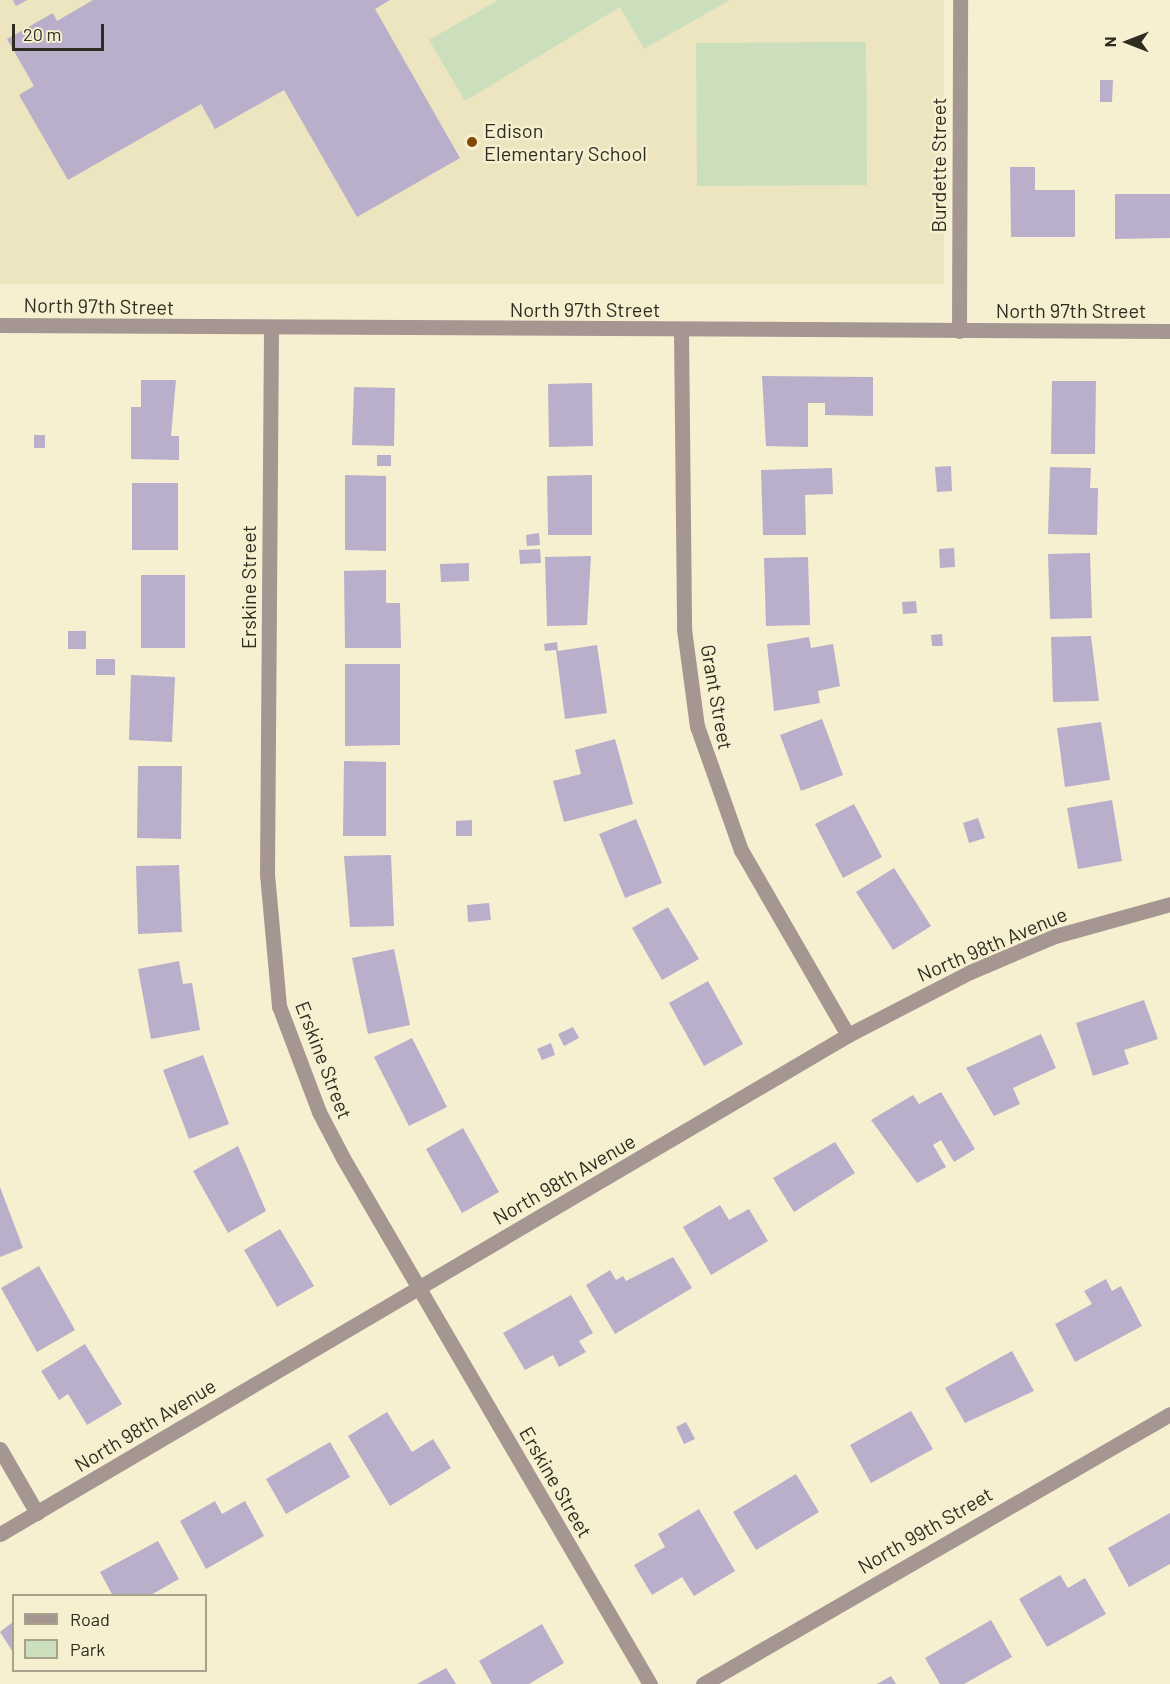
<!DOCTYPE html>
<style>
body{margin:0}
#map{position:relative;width:1170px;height:1684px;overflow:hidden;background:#f6f0d1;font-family:Barlow,sans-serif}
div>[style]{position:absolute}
.built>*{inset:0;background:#ece5c0}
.green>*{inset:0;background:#cbdfbc}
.building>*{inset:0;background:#b9afca}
.minor>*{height:15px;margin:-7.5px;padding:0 7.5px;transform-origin:7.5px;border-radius:7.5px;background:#a59692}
.dots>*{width:16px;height:16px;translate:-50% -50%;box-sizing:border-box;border:3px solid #f6f0d1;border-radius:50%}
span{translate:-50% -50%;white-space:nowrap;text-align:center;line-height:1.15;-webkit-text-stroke:5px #f6f0d1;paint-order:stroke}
.poi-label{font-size:20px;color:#2f2c21}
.left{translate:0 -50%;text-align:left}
.street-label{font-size:20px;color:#2f2c21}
.legend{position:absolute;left:12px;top:1594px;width:195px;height:78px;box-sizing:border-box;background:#f6f0d1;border:2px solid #a6a28b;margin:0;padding:8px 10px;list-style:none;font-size:18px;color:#2f2c21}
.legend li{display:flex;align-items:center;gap:12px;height:30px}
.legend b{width:30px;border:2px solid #a6a28b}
.north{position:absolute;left:1098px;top:12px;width:60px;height:60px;-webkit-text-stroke:4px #f6f0d1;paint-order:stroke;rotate:270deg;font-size:16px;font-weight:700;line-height:24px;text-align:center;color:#2f2c21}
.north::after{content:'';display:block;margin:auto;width:21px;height:27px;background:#2f2c21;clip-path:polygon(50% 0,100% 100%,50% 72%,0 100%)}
.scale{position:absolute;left:12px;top:24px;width:92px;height:27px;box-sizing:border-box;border:3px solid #2f2c21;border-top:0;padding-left:8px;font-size:18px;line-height:21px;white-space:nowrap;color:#2f2c21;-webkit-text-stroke:4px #f6f0d1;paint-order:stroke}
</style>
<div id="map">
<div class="built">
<div style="clip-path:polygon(0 0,944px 0,944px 284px,0 284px)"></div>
</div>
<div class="green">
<div style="clip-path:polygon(498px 0,730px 0,644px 49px,620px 7px,465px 101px,429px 40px)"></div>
<div style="clip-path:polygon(866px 42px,867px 185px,697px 186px,696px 43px)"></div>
</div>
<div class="building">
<div style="clip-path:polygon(13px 0,27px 0,16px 6px)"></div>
<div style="clip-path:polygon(93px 0,390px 0,375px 9px,460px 158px,357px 217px,284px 90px,215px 129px,201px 104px,68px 180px,19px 95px,34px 86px,7px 39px,53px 13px,57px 21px)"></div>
<div style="clip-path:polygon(1100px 80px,1113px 80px,1112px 102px,1100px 102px)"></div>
<div style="clip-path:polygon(1010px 167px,1035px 167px,1035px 190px,1075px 190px,1075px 237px,1011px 237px)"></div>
<div style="clip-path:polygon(1115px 194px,1170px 194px,1170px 238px,1115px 239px)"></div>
<div style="clip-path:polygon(762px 376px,873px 377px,873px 416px,825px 415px,825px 403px,808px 403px,808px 447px,766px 446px)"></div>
<div style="clip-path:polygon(141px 380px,176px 380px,171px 436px,179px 436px,179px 460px,131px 459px,131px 407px,141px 407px)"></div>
<div style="clip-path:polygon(1052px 381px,1096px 381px,1095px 454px,1051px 454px)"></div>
<div style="clip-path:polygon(592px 383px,593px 446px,549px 447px,548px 384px)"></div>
<div style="clip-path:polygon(354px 387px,395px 388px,394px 446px,352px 445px)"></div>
<div style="clip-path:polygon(34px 435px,45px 435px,45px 448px,34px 448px)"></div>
<div style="clip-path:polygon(377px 455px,391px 455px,391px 466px,377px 466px)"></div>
<div style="clip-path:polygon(951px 466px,952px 491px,937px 492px,935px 467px)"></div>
<div style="clip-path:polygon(1050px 467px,1091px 468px,1090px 488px,1098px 488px,1097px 535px,1048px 534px)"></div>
<div style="clip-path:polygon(832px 468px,833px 494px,805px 495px,806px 535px,763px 535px,761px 470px)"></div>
<div style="clip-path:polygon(345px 475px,386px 476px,386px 551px,345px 550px)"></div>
<div style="clip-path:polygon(592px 475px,592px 535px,548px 535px,547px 476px)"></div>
<div style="clip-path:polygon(132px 483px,178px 483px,178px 550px,132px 550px)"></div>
<div style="clip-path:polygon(539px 533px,540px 545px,527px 546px,526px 535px)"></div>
<div style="clip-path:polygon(954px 548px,955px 567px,940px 568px,939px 549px)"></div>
<div style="clip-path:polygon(540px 549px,541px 563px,520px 564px,519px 550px)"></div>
<div style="clip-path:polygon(1090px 553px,1092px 618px,1050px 619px,1048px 554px)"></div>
<div style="clip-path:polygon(591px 556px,587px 625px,547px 626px,545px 557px)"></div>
<div style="clip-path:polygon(808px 557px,810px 625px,766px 626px,764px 558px)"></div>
<div style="clip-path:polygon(469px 563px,469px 581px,441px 582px,440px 564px)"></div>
<div style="clip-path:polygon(386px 570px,386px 603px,400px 603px,401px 648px,345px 648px,344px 571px)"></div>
<div style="clip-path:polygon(141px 575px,185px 575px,185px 648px,141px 648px)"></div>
<div style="clip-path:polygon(916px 601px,917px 613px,903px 614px,902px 602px)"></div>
<div style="clip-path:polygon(68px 631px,86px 631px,86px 649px,68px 649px)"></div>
<div style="clip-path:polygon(942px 634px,943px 646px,932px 646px,931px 635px)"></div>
<div style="clip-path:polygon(1091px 636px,1099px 701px,1053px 702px,1051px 637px)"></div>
<div style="clip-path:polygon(809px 637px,811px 648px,833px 644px,840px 686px,818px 691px,820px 703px,774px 711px,767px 644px)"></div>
<div style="clip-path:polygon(557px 642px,558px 651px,597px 645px,607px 713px,565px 719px,556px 650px,545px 651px,544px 644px)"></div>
<div style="clip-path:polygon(96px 659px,115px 659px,115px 675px,96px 675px)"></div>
<div style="clip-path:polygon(345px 664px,400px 664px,400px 745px,345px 746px)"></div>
<div style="clip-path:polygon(131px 675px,175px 677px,172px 742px,129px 740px)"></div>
<div style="clip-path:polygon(822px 719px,843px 775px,801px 791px,780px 735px)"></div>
<div style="clip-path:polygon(1101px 722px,1110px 780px,1065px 787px,1057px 728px)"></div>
<div style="clip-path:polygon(615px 739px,633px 804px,564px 822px,553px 781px,581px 774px,575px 750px)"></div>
<div style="clip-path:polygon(344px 761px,386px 762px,386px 836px,343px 836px)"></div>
<div style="clip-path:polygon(138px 766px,182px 766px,181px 839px,137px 838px)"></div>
<div style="clip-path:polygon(1112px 800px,1122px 861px,1078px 869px,1067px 808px)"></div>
<div style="clip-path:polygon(854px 804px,882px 857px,843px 878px,815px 824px)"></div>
<div style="clip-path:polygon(978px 818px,985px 838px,969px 843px,963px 823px)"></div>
<div style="clip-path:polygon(636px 819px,662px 883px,625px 898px,599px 834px)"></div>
<div style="clip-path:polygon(472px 820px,472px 836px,456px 836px,456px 821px)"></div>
<div style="clip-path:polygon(391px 855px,394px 926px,350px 927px,344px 856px)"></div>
<div style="clip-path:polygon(179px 865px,182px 932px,138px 934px,136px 866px)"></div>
<div style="clip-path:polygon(894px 868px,931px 926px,893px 950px,856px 892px)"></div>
<div style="clip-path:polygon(489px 903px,491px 920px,468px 922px,467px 905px)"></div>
<div style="clip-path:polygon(668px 907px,699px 959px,662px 980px,632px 928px)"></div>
<div style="clip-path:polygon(394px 949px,410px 1025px,368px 1034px,352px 958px)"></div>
<div style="clip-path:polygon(179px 961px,183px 984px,192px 983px,200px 1030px,151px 1039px,138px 969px)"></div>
<div style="clip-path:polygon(708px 981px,743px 1044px,704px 1066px,669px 1003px)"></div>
<div style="clip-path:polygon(1144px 1000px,1158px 1039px,1124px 1050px,1129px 1064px,1093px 1076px,1076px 1023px)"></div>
<div style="clip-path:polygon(573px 1027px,579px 1038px,564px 1046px,558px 1034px)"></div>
<div style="clip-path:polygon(1041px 1034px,1056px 1068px,1013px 1088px,1020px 1104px,994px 1116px,966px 1068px)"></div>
<div style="clip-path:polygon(412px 1038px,447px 1107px,409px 1126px,374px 1057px)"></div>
<div style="clip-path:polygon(551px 1043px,555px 1055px,542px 1060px,537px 1049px)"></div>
<div style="clip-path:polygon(203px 1055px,229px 1124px,189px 1139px,163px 1070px)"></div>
<div style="clip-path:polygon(941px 1092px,975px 1149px,954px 1162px,941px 1140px,933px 1145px,946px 1167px,917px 1183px,871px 1120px,913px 1095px,919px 1104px)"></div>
<div style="clip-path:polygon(463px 1128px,499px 1192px,462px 1213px,426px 1149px)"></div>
<div style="clip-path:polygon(835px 1142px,855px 1173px,794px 1212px,773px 1178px)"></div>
<div style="clip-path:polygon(238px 1146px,266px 1211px,228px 1233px,193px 1171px)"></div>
<div style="clip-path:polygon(0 1187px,23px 1248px,0 1257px)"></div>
<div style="clip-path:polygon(720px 1205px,729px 1220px,749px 1209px,768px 1241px,711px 1275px,683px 1227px)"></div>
<div style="clip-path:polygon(280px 1229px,314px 1286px,277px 1307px,244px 1250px)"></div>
<div style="clip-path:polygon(673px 1257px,692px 1288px,615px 1334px,586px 1285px,610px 1270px,616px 1280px,623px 1276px,626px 1281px)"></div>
<div style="clip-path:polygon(39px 1266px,75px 1330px,37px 1352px,1px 1288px)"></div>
<div style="clip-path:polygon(1106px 1279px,1112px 1291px,1121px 1286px,1142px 1326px,1075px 1362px,1055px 1324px,1092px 1304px,1084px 1291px)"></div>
<div style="clip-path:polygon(571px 1295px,593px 1333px,579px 1341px,586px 1352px,559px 1367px,553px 1355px,525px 1370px,503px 1333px)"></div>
<div style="clip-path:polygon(85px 1344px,122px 1404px,87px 1425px,68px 1394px,59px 1400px,41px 1371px)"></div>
<div style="clip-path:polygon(1012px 1351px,1034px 1391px,965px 1423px,945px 1388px)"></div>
<div style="clip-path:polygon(911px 1411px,933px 1449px,871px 1483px,850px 1445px)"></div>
<div style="clip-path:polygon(387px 1412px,412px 1452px,433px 1439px,451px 1468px,390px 1506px,348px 1436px)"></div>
<div style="clip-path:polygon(686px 1422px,695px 1439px,684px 1444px,676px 1427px)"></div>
<div style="clip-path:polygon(330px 1442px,350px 1477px,286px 1514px,266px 1479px)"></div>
<div style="clip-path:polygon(796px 1474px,819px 1512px,756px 1550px,733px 1512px)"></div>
<div style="clip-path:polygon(215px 1501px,222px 1514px,245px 1501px,264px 1536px,206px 1569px,180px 1521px)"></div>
<div style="clip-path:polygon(699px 1509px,735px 1571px,694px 1596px,682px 1577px,652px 1595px,634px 1565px,665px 1547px,658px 1534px)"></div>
<div style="clip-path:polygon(1170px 1513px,1170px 1564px,1129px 1587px,1108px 1548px)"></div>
<div style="clip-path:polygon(158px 1541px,179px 1579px,149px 1596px,113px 1596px,100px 1572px)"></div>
<div style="clip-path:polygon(1060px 1575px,1068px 1588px,1085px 1578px,1106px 1614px,1047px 1647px,1019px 1599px)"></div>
<div style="clip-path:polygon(991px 1620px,1012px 1657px,964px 1684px,940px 1684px,925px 1658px)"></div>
<div style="clip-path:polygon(14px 1621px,14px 1654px,0 1632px)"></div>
<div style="clip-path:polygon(542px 1624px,564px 1663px,529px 1684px,492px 1684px,479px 1661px)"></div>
<div style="clip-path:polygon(446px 1668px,456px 1684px,417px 1684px)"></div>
<div style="clip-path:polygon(891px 1676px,896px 1684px,877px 1684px)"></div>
</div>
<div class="minor">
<div style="left:0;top:325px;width:1170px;rotate:0.29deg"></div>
<div style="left:271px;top:329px;width:545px;rotate:90.42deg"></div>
<div style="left:267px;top:874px;width:133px;rotate:84.8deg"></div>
<div style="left:279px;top:1006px;width:113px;rotate:69.3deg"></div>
<div style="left:319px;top:1112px;width:52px;rotate:62.4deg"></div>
<div style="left:343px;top:1158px;width:609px;rotate:59.73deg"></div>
<div style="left:681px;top:331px;width:298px;rotate:89.4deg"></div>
<div style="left:684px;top:629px;width:98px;rotate:82.4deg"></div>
<div style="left:697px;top:726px;width:132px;rotate:70.5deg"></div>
<div style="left:741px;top:850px;width:214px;rotate:60deg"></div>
<div style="left:959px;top:331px;width:331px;rotate:-89.8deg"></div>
<div style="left:0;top:1449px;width:74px;rotate:60deg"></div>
<div style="left:0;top:1534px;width:984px;rotate:-30.47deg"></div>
<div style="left:848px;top:1035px;width:137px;rotate:-27.3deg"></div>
<div style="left:970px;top:972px;width:92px;rotate:-23deg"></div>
<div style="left:1055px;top:936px;width:119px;rotate:-15.5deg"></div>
<div style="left:703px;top:1684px;width:539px;rotate:-30.03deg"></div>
</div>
<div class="dots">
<div style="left:472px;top:142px;background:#844705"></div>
</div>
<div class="poi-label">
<span class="left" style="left:484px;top:142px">Edison<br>Elementary School</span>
</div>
<div class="street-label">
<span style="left:938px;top:165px;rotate:-90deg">Burdette Street</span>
<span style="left:99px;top:306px;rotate:1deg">North 97th Street</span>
<span style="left:585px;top:309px">North 97th Street</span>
<span style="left:1071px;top:310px">North 97th Street</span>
<span style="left:248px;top:587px;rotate:-90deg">Erskine Street</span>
<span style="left:717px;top:697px;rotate:80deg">Grant Street</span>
<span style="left:992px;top:944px;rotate:-23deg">North 98th Avenue</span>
<span style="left:324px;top:1060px;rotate:69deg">Erskine Street</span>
<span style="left:564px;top:1179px;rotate:-30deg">North 98th Avenue</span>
<span style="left:145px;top:1425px;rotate:-31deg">North 98th Avenue</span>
<span style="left:556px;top:1482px;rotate:60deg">Erskine Street</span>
<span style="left:925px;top:1530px;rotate:-30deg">North 99th Street</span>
</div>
<ul class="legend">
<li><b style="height:8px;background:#a59692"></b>Road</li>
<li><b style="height:16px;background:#cbdfbc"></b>Park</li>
</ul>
<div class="north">N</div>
<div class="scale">20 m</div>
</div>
